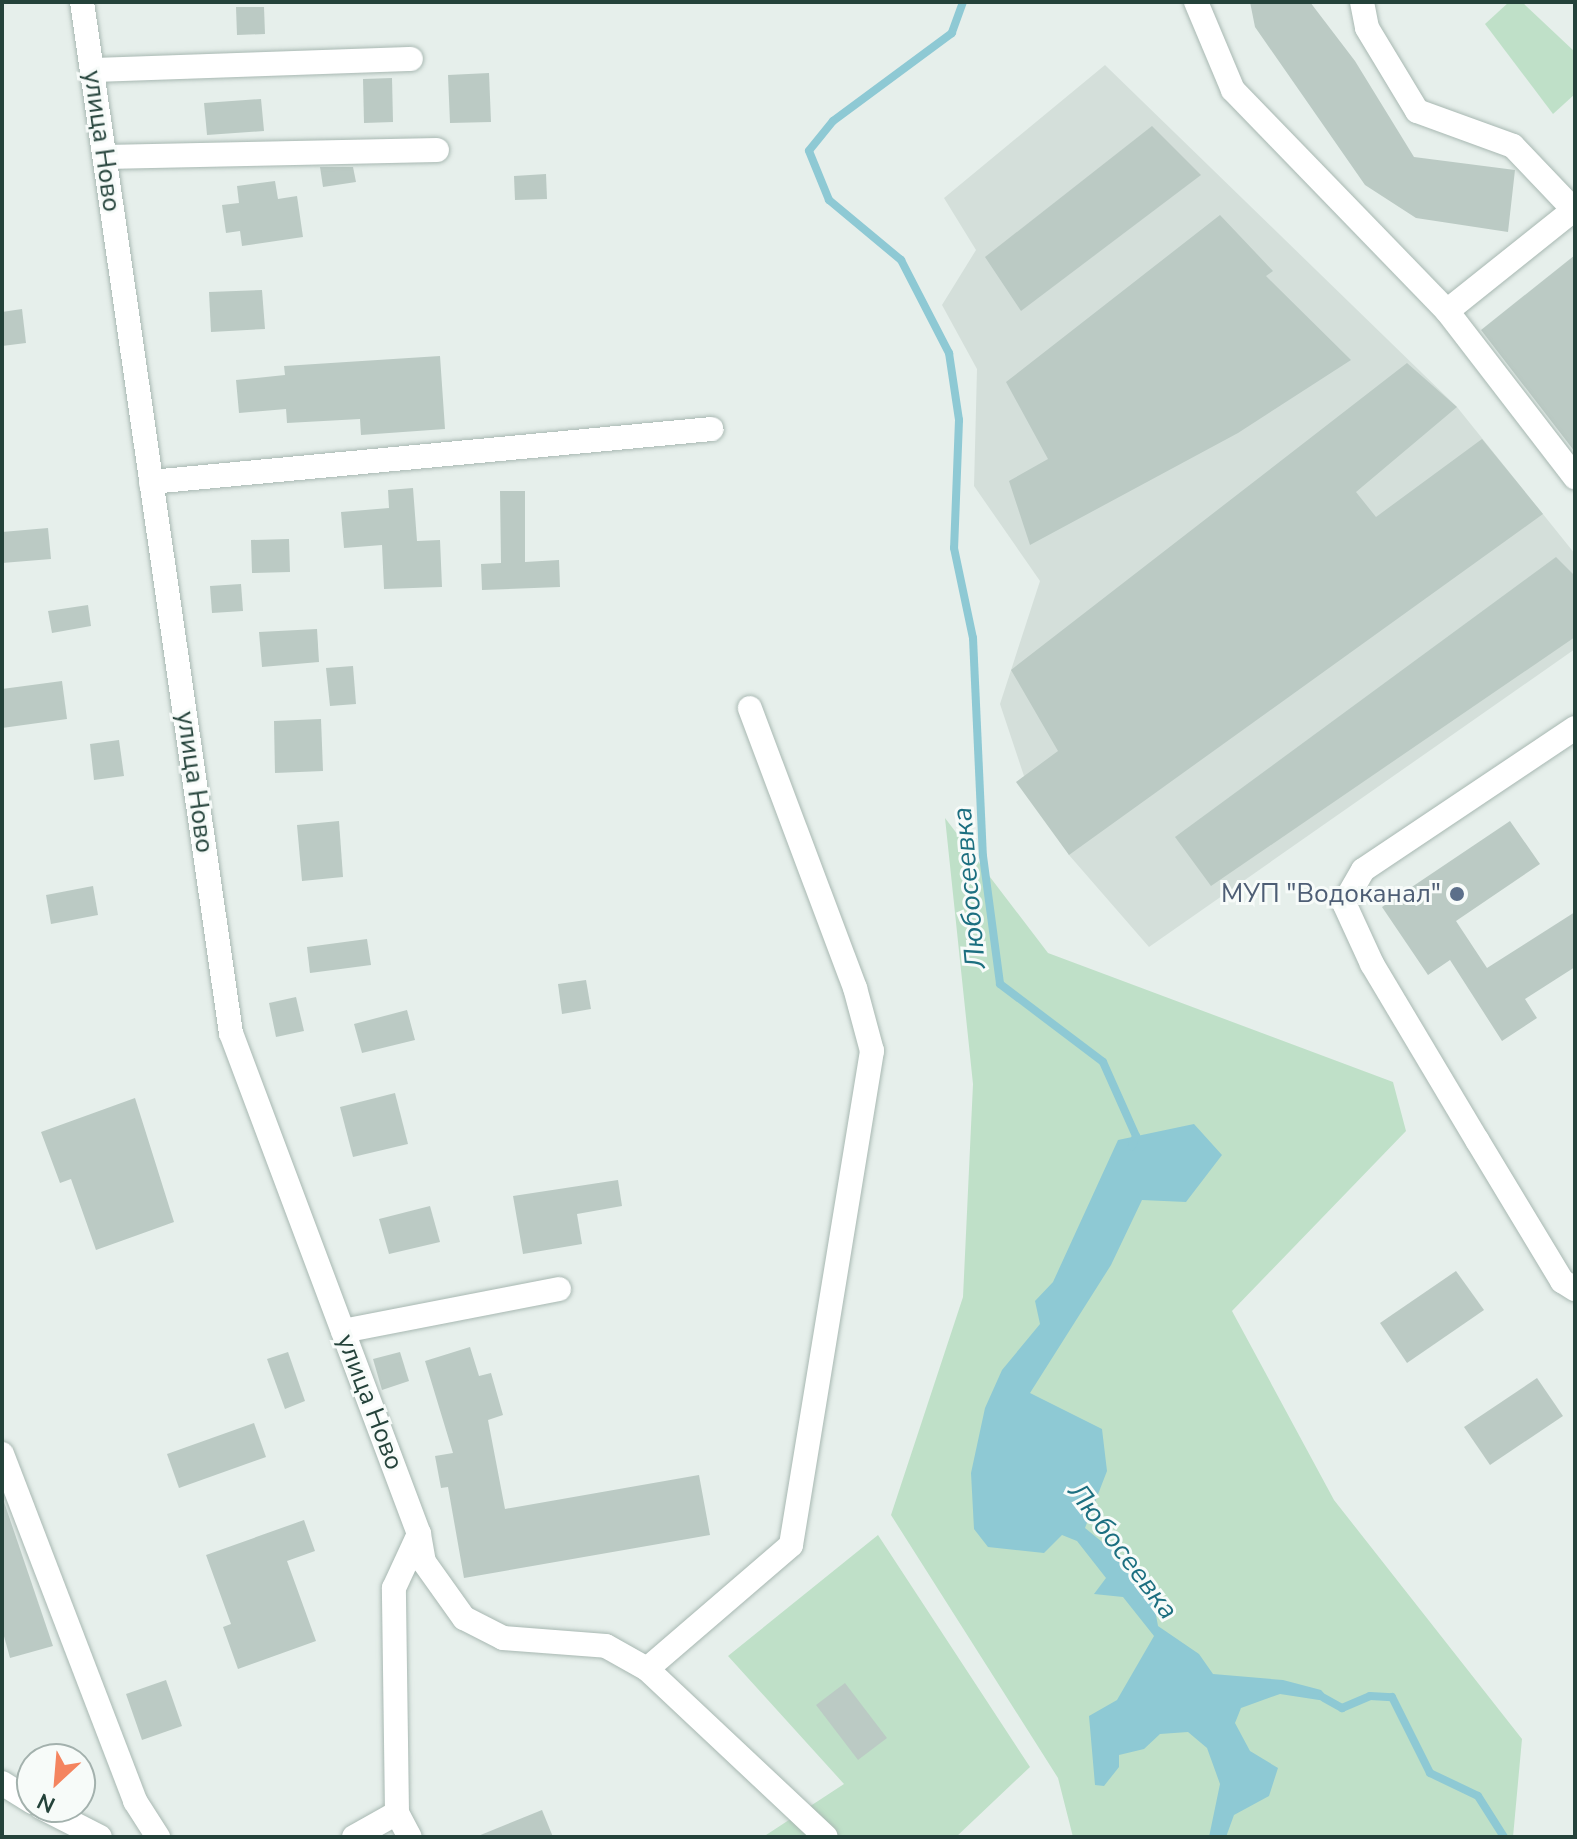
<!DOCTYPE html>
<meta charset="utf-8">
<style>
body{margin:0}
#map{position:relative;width:1577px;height:1839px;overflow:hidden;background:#e6efeb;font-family:"Nunito Sans",sans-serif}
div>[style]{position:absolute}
.built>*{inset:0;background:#d4dfda}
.green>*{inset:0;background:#bfe0c8}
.water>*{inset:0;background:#8ec9d4}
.stream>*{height:8px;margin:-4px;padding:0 4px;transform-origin:4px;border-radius:4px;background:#8ec9d4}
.building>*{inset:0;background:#bbcac4}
.roads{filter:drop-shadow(0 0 2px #a8b8b2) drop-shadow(0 0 2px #a8b8b2)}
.minor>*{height:24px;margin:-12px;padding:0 12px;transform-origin:12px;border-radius:12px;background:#fff}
.dots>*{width:22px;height:22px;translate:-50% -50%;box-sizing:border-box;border:4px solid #f7fbf9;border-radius:50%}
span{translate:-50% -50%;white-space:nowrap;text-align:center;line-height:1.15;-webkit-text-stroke:6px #f7fbf9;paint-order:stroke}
.street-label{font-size:26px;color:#24423a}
.service-label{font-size:26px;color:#4e5e75}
.right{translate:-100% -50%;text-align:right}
.water-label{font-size:28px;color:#1c6f80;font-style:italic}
.frame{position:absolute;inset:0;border:4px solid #24423a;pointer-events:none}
.north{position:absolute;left:16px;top:1743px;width:80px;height:80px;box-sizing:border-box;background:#f7fbf9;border:2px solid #a3b1ad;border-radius:50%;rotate:206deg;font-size:22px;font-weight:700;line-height:32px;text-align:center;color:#24423a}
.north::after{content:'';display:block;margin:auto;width:28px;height:36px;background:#f4845f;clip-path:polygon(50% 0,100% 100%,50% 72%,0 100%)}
</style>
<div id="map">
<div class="built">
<div style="clip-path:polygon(1105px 65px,1457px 407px,1575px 554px,1575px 649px,1149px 947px,1069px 855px,1025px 779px,1000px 704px,1040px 581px,974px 486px,977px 369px,942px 305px,976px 250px,944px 198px)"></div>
</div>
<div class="green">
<div style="clip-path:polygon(1509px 2px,1522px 2px,1575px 52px,1575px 94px,1553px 114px,1485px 24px)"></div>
<div style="clip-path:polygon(945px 818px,1048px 953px,1393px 1082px,1406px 1131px,1232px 1311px,1334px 1500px,1522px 1739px,1513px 1837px,1073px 1837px,1058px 1778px,891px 1515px,963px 1297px,973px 1084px)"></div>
<div style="clip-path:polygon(878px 1535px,1030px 1767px,956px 1837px,763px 1837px,844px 1784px,728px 1656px)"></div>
</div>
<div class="water">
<div style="clip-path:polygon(1194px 1124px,1222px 1155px,1186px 1202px,1142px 1200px,1111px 1265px,1030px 1393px,1102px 1429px,1107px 1471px,1085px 1528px,1150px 1581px,1158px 1626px,1199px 1654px,1213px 1674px,1283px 1680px,1321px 1690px,1332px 1702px,1280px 1694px,1241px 1708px,1235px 1723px,1250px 1751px,1278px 1768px,1269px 1796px,1234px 1815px,1226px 1837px,1209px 1837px,1220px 1784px,1207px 1748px,1188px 1732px,1160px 1734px,1144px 1749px,1119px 1755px,1119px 1767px,1104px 1786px,1095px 1785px,1089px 1716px,1117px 1700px,1154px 1636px,1123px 1597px,1094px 1594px,1106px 1578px,1077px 1541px,1062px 1535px,1044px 1553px,988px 1547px,974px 1529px,971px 1473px,985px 1408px,1002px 1370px,1040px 1324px,1035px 1301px,1053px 1282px,1118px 1140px)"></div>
</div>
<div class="stream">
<div style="left:963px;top:2px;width:33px;rotate:110deg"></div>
<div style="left:952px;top:33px;width:148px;rotate:143.5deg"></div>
<div style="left:833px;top:121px;width:38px;rotate:129deg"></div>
<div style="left:809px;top:151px;width:53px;rotate:67.8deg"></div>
<div style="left:829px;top:200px;width:94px;rotate:39.8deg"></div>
<div style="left:901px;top:260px;width:105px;rotate:62.7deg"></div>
<div style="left:949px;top:353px;width:68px;rotate:81.5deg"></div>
<div style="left:959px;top:420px;width:128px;rotate:92.2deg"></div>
<div style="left:954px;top:548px;width:92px;rotate:78.1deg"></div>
<div style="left:973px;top:638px;width:218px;rotate:87.4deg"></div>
<div style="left:983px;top:856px;width:129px;rotate:82.4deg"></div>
<div style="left:1000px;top:984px;width:129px;rotate:37.1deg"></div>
<div style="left:1103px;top:1062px;width:81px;rotate:66deg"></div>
<div style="left:1136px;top:1136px;width:11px;rotate:112deg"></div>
<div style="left:1324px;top:1698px;width:21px;rotate:29deg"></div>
<div style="left:1342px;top:1708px;width:30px;rotate:-23deg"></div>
<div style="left:1370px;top:1696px;width:22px;rotate:3deg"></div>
<div style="left:1392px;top:1697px;width:85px;rotate:63.4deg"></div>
<div style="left:1430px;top:1773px;width:53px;rotate:25.6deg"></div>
<div style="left:1478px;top:1796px;width:49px;rotate:57.6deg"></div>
</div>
<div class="building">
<div style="clip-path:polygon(1250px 2px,1310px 2px,1355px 61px,1414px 157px,1515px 170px,1508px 232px,1416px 218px,1365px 185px,1255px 27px)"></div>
<div style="clip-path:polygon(236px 7px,264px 7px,265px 34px,237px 35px)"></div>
<div style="clip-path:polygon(489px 73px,491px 122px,450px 123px,448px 75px)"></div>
<div style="clip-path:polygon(392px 78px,393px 122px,364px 123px,363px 79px)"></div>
<div style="clip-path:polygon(261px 99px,264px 131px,207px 135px,204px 103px)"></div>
<div style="clip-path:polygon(1152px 126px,1201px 175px,1021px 311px,985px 257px)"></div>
<div style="clip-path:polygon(320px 167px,353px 167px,356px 182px,323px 187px)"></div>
<div style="clip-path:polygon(546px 174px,547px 199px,515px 200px,514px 176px)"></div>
<div style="clip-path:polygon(275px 181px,278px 199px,297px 196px,303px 237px,242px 246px,240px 231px,226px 233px,222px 205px,239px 203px,237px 186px)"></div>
<div style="clip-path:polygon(1220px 215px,1273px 271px,1266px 276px,1351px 360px,1238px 433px,1030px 545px,1009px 481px,1048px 459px,1006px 382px)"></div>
<div style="clip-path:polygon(1575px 255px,1575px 452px,1481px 330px)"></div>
<div style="clip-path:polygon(262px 290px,265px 329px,211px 332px,209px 292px)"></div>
<div style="clip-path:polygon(22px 309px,26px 343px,2px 346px,2px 312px)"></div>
<div style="clip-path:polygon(440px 356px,445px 429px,361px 435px,360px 419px,287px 423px,286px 409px,239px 413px,236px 380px,285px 375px,284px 366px)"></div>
<div style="clip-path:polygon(1407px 363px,1457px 407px,1356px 492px,1376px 517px,1482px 439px,1543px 514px,1069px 855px,1016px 782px,1058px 751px,1011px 670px)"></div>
<div style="clip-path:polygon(413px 488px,417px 541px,440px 540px,442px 587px,384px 589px,382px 545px,344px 548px,341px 512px,389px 508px,388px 490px)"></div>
<div style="clip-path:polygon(500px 491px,525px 491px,525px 562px,559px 560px,560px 587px,482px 590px,481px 564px,501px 563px)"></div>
<div style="clip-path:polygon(48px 528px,51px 559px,2px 563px,2px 532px)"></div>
<div style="clip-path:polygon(289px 539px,290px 572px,252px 573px,251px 540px)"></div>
<div style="clip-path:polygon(1556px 557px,1575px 576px,1575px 637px,1211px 886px,1175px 837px)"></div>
<div style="clip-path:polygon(241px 584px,243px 611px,212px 613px,210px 586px)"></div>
<div style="clip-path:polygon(88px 605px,91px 626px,52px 633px,48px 611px)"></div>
<div style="clip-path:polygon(317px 629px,319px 662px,262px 667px,259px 632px)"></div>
<div style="clip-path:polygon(353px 666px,356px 704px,330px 706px,326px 668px)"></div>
<div style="clip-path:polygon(62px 681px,67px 719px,2px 728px,2px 689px)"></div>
<div style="clip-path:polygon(321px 719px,323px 771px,275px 773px,274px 721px)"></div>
<div style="clip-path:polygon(119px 740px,124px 776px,94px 780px,90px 744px)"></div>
<div style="clip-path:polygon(339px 821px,343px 877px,302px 881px,297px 825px)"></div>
<div style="clip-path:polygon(1510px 821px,1540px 864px,1456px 921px,1487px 968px,1575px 912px,1575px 967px,1525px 999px,1537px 1018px,1502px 1041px,1450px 960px,1428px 975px,1382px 907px)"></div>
<div style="clip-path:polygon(93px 886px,98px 915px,51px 924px,46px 895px)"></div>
<div style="clip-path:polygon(367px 939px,371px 965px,310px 973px,307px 947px)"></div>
<div style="clip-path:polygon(586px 980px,591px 1009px,562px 1014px,558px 984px)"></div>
<div style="clip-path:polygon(296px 997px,304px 1031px,276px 1037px,269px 1003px)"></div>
<div style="clip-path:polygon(407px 1010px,415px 1040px,362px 1053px,354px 1024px)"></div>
<div style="clip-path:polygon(395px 1093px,408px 1144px,353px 1157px,340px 1107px)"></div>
<div style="clip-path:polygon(135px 1098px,174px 1222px,96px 1250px,71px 1179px,60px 1183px,41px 1132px)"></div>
<div style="clip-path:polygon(618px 1180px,622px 1206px,577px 1214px,582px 1244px,523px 1254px,513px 1196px)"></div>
<div style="clip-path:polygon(430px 1206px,440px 1242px,389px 1254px,379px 1219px)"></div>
<div style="clip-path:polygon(1456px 1271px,1484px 1310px,1407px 1363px,1380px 1323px)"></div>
<div style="clip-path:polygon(470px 1347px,479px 1376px,491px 1373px,503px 1415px,488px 1420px,505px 1509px,699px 1475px,710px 1535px,464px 1578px,448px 1487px,441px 1488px,435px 1456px,453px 1453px,425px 1361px)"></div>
<div style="clip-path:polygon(288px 1352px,305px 1401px,285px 1409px,267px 1359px)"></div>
<div style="clip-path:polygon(400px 1352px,409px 1381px,382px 1390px,373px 1359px)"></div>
<div style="clip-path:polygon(1537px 1378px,1563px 1416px,1490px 1465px,1464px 1427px)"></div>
<div style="clip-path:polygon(254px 1423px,266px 1457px,179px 1488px,167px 1454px)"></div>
<div style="clip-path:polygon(2px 1496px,53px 1646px,10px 1658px,2px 1629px)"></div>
<div style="clip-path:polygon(304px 1520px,315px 1551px,287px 1561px,316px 1641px,238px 1669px,223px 1627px,231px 1624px,206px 1555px)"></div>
<div style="clip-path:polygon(166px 1680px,182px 1726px,142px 1740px,126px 1694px)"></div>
<div style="clip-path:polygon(845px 1683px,887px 1738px,858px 1760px,816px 1705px)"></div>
<div style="clip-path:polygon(542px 1810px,553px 1837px,478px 1837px,478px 1836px)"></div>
</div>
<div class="roads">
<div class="minor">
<div style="left:82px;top:2px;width:1042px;rotate:81.78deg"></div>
<div style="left:231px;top:1033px;width:535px;rotate:69.43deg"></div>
<div style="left:419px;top:1534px;width:28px;rotate:80deg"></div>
<div style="left:424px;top:1562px;width:69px;rotate:54.5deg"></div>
<div style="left:464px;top:1618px;width:44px;rotate:27.1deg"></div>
<div style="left:503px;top:1638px;width:103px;rotate:4.4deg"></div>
<div style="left:606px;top:1646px;width:47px;rotate:29.3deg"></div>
<div style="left:647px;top:1669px;width:245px;rotate:43.2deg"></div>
<div style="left:1196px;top:2px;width:95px;rotate:67.2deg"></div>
<div style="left:1233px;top:90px;width:308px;rotate:45.9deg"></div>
<div style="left:1447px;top:311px;width:210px;rotate:52.4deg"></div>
<div style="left:1362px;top:2px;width:26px;rotate:79deg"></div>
<div style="left:1367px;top:28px;width:97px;rotate:58.9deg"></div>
<div style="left:1417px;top:111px;width:102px;rotate:20deg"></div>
<div style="left:1513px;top:146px;width:87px;rotate:46.4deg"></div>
<div style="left:92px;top:70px;width:319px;rotate:-2deg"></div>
<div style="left:105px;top:157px;width:332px;rotate:-1.2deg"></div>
<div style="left:1447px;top:311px;width:164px;rotate:-38.6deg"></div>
<div style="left:151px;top:482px;width:563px;rotate:-5.4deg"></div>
<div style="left:1575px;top:728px;width:255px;rotate:146.2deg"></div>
<div style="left:1363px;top:870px;width:38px;rotate:120deg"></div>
<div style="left:1344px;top:903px;width:67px;rotate:65.3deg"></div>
<div style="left:1372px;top:964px;width:205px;rotate:59.2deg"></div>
<div style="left:1477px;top:1140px;width:165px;rotate:58.9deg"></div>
<div style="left:1562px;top:1281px;width:15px;rotate:32deg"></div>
<div style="left:343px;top:1331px;width:220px;rotate:-11deg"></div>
<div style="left:2px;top:1454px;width:372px;rotate:69deg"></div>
<div style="left:135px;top:1801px;width:43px;rotate:57.4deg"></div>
<div style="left:647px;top:1669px;width:190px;rotate:-40.7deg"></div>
<div style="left:791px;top:1545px;width:501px;rotate:-80.69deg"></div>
<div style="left:872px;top:1051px;width:65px;rotate:-105.1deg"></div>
<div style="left:855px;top:988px;width:299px;rotate:-110.6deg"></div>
<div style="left:2px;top:1783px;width:36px;rotate:32deg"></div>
<div style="left:41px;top:1807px;width:66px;rotate:27deg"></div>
<div style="left:397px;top:1813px;width:27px;rotate:62deg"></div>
<div style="left:354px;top:1837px;width:49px;rotate:-29.2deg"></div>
<div style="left:397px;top:1813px;width:225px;rotate:-90.8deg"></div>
<div style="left:394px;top:1588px;width:60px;rotate:-65.2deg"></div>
</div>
</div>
<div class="dots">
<div style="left:1457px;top:894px;background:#5c6f8a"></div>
</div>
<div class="street-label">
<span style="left:102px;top:141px;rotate:82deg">улица Ново</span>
<span style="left:195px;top:782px;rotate:82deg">улица Ново</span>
<span style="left:370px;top:1402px;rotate:69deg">улица Ново</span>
</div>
<div class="service-label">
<span class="right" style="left:1441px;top:894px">МУП "Водоканал"</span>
</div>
<div class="water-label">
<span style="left:969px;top:888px;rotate:-95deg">Любосеевка</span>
<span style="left:1123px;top:1551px;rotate:53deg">Любосеевка</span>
</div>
<div class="frame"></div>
<div class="north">N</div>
</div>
